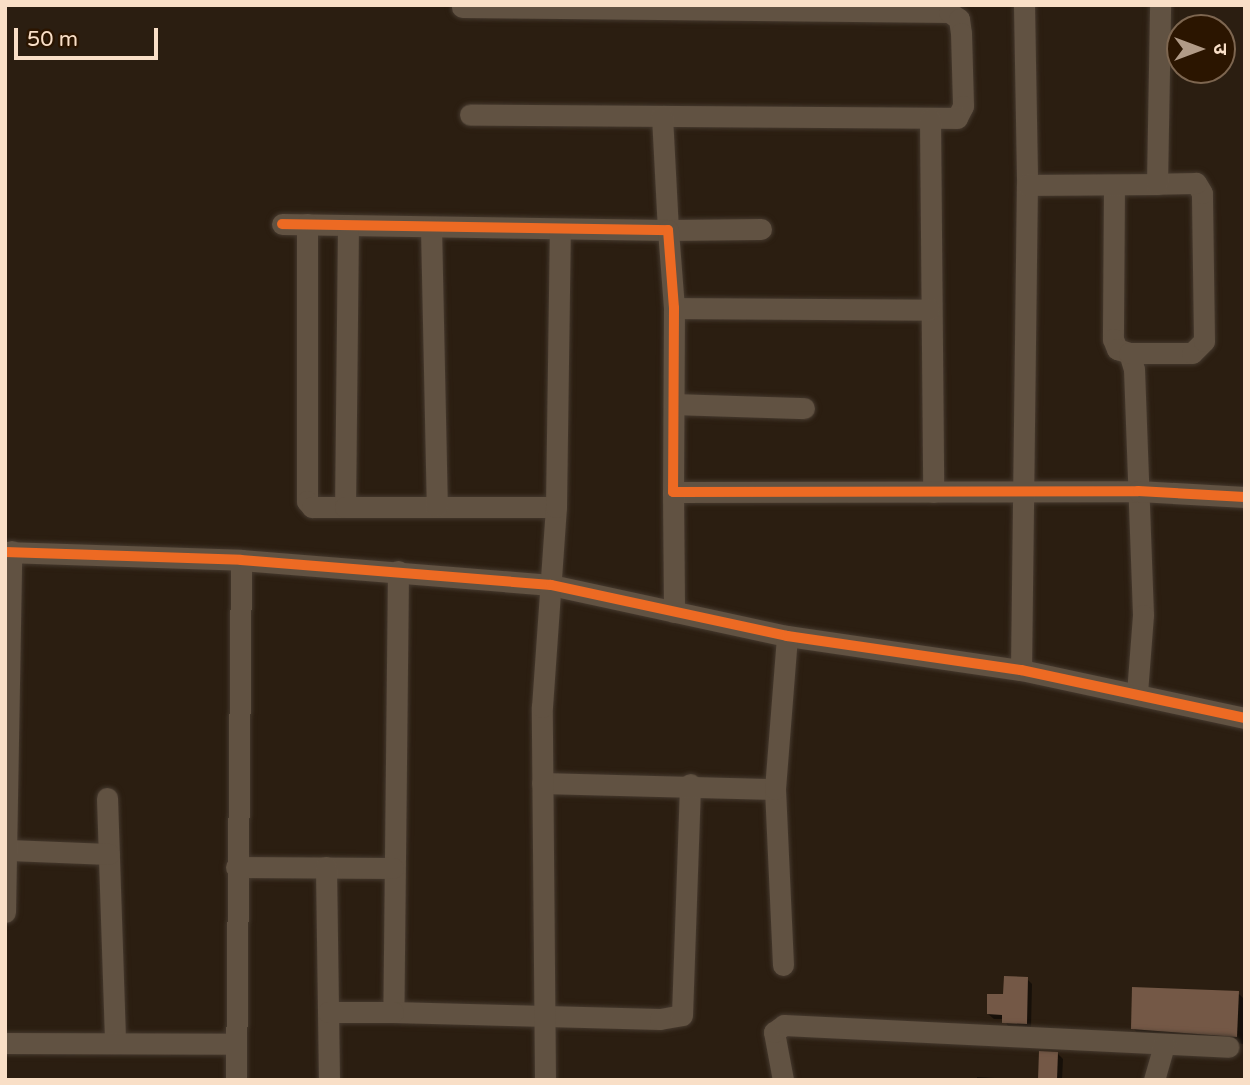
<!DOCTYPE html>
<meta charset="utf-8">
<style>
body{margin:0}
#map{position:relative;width:1250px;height:1085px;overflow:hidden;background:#2b1e11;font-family:"Varela Round","Noto Sans Devanagari",sans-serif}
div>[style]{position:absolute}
.shadow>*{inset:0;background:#0007}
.building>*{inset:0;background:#745846}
.roads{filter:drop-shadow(0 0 2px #45392e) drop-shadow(0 0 2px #45392e)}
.minor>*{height:21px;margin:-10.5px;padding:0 10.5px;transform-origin:10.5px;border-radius:10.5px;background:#615242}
.cycleway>*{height:10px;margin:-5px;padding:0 5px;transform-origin:5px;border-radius:5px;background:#ed6a23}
span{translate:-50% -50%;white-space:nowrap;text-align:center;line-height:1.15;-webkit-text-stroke:7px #2b1500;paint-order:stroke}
.frame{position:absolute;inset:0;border:7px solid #f9dfc7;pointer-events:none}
.north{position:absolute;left:1166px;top:14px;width:70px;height:70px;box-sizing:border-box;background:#2b1500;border:2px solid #7d6650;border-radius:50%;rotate:90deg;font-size:19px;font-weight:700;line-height:28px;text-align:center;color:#f9dfc7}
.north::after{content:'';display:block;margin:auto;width:24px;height:32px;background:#b19b87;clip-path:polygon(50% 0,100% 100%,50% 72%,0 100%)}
.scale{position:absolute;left:14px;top:28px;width:144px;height:32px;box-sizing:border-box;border:4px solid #f9dfc7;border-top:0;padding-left:9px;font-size:21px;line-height:24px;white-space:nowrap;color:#f9dfc7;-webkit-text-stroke:5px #2b1500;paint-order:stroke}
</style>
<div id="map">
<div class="shadow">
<div style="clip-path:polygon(1027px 979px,1032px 984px,1031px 1028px,1009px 1027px,1003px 1019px,994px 1019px,988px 1014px)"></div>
<div style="clip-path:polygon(1238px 993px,1245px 1000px,1245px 1044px,1141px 1037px,1133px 1028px)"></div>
<div style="clip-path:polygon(1057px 1053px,1063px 1059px,1062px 1080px,1040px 1080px)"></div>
<div style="clip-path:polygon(977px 1077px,1012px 1079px,1012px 1080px,977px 1080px)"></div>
</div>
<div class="building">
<div style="clip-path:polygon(1004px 976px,1028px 977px,1027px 1024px,1002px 1023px,1002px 1015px,987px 1014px,987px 994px,1003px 994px)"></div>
<div style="clip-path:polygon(1132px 987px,1239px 991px,1237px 1037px,1131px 1029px)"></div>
<div style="clip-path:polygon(1039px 1051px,1058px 1052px,1057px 1080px,1038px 1080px)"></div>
</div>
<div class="roads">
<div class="minor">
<div style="left:1024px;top:5px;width:180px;rotate:89deg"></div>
<div style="left:462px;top:7px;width:487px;rotate:0.6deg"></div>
<div style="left:949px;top:12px;width:12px;rotate:35deg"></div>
<div style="left:959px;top:19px;width:14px;rotate:82deg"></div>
<div style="left:961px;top:33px;width:73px;rotate:88.4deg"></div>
<div style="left:963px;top:106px;width:13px;rotate:117deg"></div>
<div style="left:957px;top:118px;width:487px;rotate:-179.6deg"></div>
<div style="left:662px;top:116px;width:114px;rotate:87deg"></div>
<div style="left:668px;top:230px;width:93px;rotate:-0.6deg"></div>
<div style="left:930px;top:119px;width:373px;rotate:89.5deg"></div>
<div style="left:1114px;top:185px;width:154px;rotate:90.4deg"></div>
<div style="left:1113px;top:339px;width:11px;rotate:68deg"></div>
<div style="left:1117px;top:349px;width:13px;rotate:18deg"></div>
<div style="left:1129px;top:353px;width:17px;rotate:73deg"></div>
<div style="left:1134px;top:369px;width:246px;rotate:87.9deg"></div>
<div style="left:1143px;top:615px;width:78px;rotate:94.4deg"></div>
<div style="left:282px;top:224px;width:386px;rotate:0.9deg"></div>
<div style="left:668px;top:230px;width:78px;rotate:85.6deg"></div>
<div style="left:674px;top:308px;width:184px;rotate:90.3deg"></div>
<div style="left:673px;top:492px;width:465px;rotate:-0.1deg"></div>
<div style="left:1138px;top:491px;width:107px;rotate:3.2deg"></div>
<div style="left:307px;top:224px;width:277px;rotate:90deg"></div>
<div style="left:307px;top:501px;width:8px;rotate:50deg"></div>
<div style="left:312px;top:507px;width:33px"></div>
<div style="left:348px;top:225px;width:282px;rotate:90.6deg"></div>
<div style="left:345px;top:507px;width:211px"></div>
<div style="left:431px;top:227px;width:279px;rotate:88.8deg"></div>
<div style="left:674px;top:308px;width:255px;rotate:0.4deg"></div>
<div style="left:1129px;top:353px;width:63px"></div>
<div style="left:1192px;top:353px;width:17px;rotate:-45deg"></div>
<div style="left:1204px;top:341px;width:148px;rotate:-90.8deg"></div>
<div style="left:1202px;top:193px;width:12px;rotate:-121deg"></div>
<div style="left:1196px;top:183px;width:39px;rotate:179deg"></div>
<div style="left:675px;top:404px;width:129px;rotate:1.8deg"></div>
<div style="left:673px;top:492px;width:120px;rotate:89.5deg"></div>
<div style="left:5px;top:552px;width:236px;rotate:1.9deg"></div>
<div style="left:241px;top:560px;width:311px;rotate:4.6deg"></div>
<div style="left:551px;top:585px;width:241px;rotate:12.2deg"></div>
<div style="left:787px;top:636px;width:236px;rotate:8.3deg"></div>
<div style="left:1021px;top:670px;width:229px;rotate:12.1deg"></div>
<div style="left:398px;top:571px;width:441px;rotate:90.6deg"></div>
<div style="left:393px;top:1012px;width:267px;rotate:1.5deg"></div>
<div style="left:660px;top:1019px;width:22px;rotate:-10deg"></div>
<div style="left:682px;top:1015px;width:231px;rotate:-88deg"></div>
<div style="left:1021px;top:670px;width:485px;rotate:-89.3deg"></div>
<div style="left:1027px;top:185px;width:130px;rotate:-0.4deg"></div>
<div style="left:1157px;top:184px;width:179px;rotate:-89deg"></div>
<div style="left:542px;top:783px;width:233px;rotate:1.5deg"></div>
<div style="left:107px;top:798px;width:245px;rotate:88.1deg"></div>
<div style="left:9px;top:850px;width:100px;rotate:2.3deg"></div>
<div style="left:236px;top:867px;width:157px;rotate:0.4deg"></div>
<div style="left:326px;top:867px;width:213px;rotate:89.2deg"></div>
<div style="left:5px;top:912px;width:361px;rotate:-89deg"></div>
<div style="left:783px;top:965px;width:176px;rotate:-92.6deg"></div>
<div style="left:775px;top:789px;width:153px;rotate:-85.5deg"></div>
<div style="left:328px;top:1012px;width:65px"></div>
<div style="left:5px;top:1043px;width:231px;rotate:0.2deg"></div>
<div style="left:236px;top:1080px;width:520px;rotate:-89.45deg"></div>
<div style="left:545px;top:1080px;width:373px;rotate:-90.5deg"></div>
<div style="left:542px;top:707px;width:200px;rotate:-86deg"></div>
<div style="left:556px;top:507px;width:276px;rotate:-89.2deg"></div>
<div style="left:783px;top:1080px;width:49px;rotate:-100.6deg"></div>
<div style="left:774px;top:1032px;width:12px;rotate:-35deg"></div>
<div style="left:784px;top:1025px;width:445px;rotate:2.8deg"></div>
<div style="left:1154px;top:1080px;width:37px;rotate:-74deg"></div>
</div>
</div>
<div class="cycleway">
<div style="left:282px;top:224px;width:386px;rotate:0.9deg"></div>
<div style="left:668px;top:230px;width:78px;rotate:85.6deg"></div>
<div style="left:674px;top:308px;width:184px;rotate:90.3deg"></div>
<div style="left:673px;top:492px;width:465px;rotate:-0.1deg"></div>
<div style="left:1138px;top:491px;width:107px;rotate:3.2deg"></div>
<div style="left:5px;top:552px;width:236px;rotate:1.9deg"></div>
<div style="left:241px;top:560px;width:311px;rotate:4.6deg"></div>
<div style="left:551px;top:585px;width:241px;rotate:12.2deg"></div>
<div style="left:787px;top:636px;width:236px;rotate:8.3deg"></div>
<div style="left:1021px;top:670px;width:229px;rotate:12.1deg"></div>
</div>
<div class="frame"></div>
<div class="north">उ</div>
<div class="scale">50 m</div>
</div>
